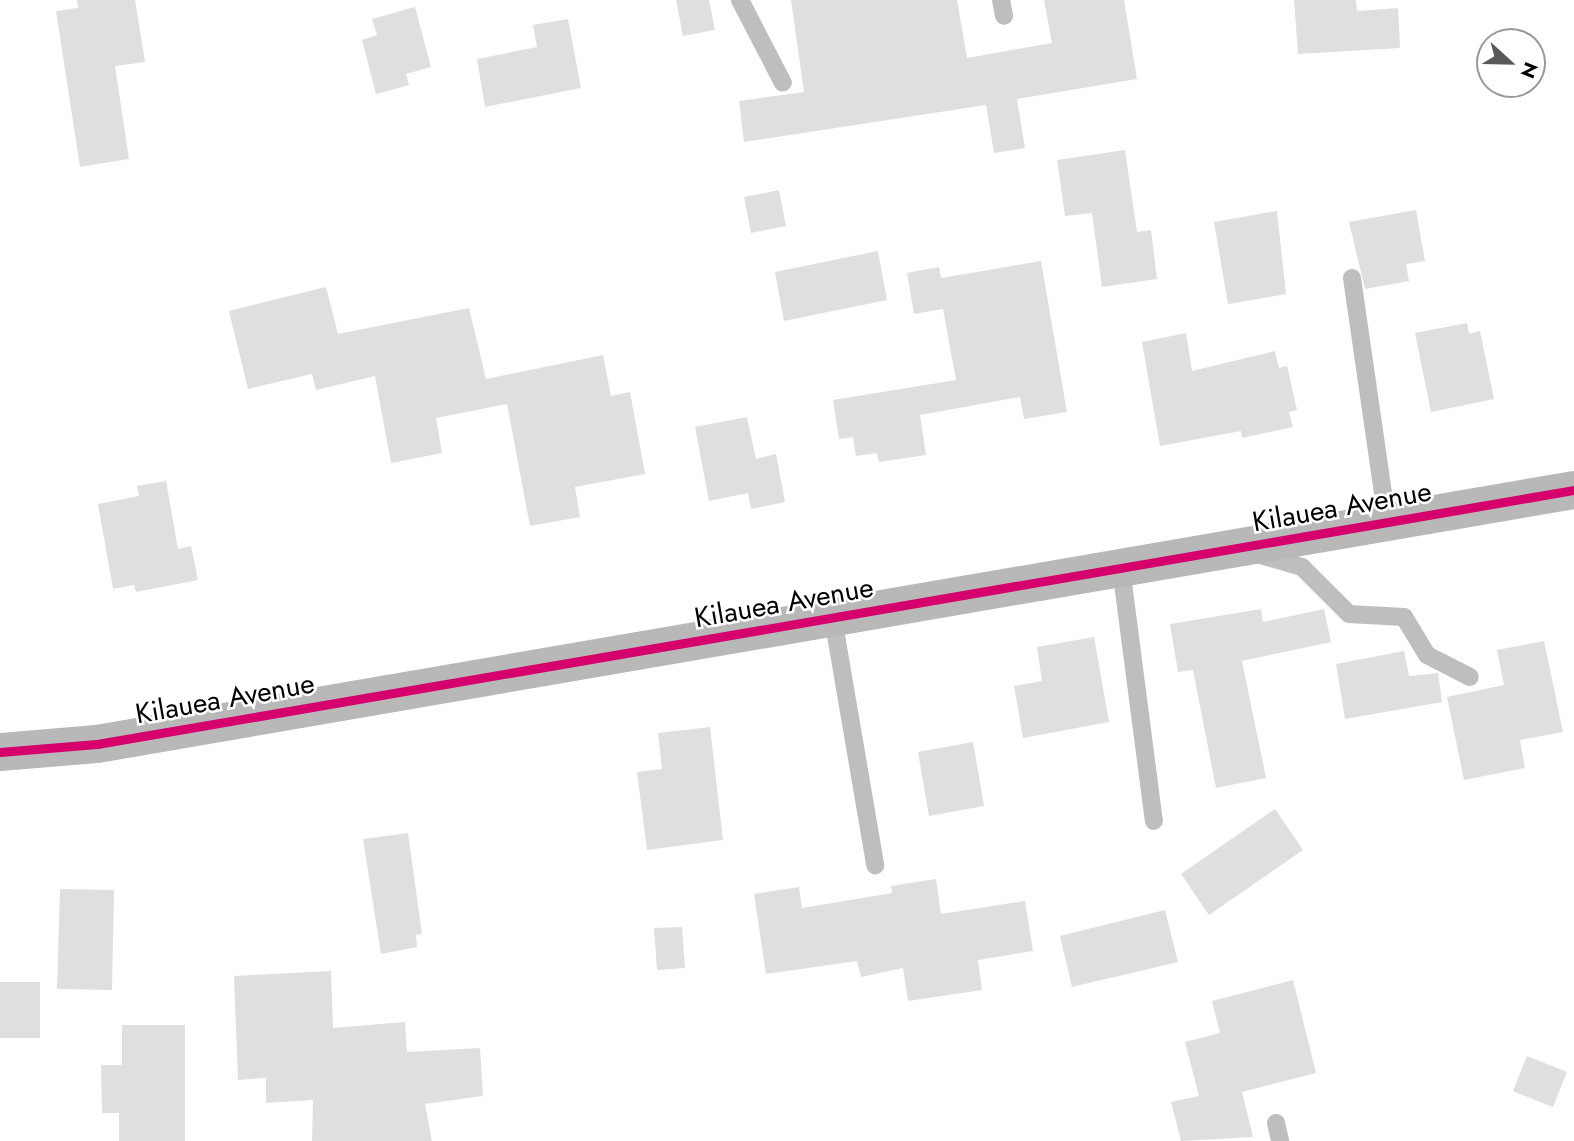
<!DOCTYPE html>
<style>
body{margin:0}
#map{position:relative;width:1574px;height:1141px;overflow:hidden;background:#fff;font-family:Jost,sans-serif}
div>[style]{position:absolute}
.building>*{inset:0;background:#dfdfdf}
.lane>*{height:18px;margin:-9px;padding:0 9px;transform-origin:9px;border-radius:9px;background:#bebebe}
.secondary>*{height:38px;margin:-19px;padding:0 19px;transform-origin:19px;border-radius:19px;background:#b8b8b8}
.cycleway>*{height:9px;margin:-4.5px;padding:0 4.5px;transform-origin:4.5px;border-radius:4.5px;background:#d6006c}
span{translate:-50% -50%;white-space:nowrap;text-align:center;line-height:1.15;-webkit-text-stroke:5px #fff;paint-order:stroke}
.street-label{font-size:28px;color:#000}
.north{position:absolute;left:1476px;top:28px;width:70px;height:70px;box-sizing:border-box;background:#fff;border:2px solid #999;border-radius:50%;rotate:112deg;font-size:19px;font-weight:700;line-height:28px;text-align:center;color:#000}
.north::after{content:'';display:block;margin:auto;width:24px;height:32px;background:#595959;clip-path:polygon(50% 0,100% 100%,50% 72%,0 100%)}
</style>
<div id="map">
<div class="building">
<div style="clip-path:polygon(77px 0,135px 0,145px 62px,115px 66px,129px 159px,80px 167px,56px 11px,78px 8px)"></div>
<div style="clip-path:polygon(676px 0,709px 0,715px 30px,683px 36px)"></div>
<div style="clip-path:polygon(791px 0,957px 0,967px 58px,1052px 43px,1044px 0,1124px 0,1137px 79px,1017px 99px,1025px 148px,994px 153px,986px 105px,744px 142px,739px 101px,804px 92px)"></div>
<div style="clip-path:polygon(1294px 0,1356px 0,1357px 11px,1398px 8px,1400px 48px,1298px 54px)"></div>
<div style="clip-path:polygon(415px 7px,431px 67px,406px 74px,409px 85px,376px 94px,362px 40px,377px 35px,372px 19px)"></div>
<div style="clip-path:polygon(568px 19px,581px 88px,485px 107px,477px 59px,537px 47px,533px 25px)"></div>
<div style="clip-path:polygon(1125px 150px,1137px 232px,1151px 230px,1157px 279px,1102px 287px,1092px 213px,1065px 216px,1057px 160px)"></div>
<div style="clip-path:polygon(779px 190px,786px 226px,751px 233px,744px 197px)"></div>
<div style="clip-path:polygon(1416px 210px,1425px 261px,1406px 264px,1409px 281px,1365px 289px,1349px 222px)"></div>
<div style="clip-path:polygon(1277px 211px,1286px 294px,1228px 304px,1214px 222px)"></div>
<div style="clip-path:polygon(878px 251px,887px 300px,784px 321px,775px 272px)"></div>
<div style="clip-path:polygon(1041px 261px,1067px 412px,1024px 419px,1020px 397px,920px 415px,926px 455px,879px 462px,877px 453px,856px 456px,853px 437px,839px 439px,833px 400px,956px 380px,943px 309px,914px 314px,907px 273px,939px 267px,941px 278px)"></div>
<div style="clip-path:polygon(326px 287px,338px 334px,469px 308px,486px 379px,603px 355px,611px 396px,630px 392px,645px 474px,575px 487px,580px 517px,530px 526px,507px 404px,436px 418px,442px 453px,391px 463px,375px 376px,316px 390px,312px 374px,248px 389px,229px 311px)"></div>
<div style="clip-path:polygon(1467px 323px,1469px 334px,1480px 331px,1494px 399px,1431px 412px,1415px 333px)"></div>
<div style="clip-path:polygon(1186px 333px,1192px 371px,1275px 351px,1279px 368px,1287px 366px,1297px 410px,1289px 412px,1293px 427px,1242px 438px,1241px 431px,1160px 446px,1142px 342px)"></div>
<div style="clip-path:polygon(747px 417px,756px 459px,776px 454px,785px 502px,751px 509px,748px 493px,709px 501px,695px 427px)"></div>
<div style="clip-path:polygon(166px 481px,178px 549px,191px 546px,198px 580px,136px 592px,134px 585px,113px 589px,98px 504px,139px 496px,137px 486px)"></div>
<div style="clip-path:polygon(1261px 609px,1263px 622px,1324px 609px,1331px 642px,1242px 661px,1266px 778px,1216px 788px,1193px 670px,1178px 672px,1170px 624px)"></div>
<div style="clip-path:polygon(1094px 637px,1109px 722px,1023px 738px,1014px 686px,1042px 681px,1037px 647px)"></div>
<div style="clip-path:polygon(1544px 641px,1563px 732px,1520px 740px,1525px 768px,1464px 780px,1447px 697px,1504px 685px,1497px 650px)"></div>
<div style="clip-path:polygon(1404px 651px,1409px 676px,1438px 673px,1442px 702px,1345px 719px,1336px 664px)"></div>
<div style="clip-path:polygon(710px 727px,723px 840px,647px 850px,637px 772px,662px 769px,658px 733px)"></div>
<div style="clip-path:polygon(973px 742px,984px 806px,929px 816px,918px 752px)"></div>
<div style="clip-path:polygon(1275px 809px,1303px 850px,1209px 915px,1181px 874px)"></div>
<div style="clip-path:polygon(408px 833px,422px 934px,416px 935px,417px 947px,381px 954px,363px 839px)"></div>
<div style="clip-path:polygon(936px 879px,941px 914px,1025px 901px,1033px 951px,978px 960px,982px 990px,908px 1001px,903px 968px,861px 977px,857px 961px,766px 974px,754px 894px,799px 887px,802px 908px,892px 893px,891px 886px)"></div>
<div style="clip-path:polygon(60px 889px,114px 890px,112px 990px,57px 989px)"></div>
<div style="clip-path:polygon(1165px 910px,1178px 962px,1072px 987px,1060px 936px)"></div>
<div style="clip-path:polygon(682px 927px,685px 968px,657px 970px,654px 928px)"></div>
<div style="clip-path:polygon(331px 971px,333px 1028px,405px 1022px,407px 1052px,480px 1048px,483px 1096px,425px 1104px,432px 1141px,312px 1141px,313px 1100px,266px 1103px,266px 1078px,238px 1080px,234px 976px)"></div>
<div style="clip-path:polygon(1293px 980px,1316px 1073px,1242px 1092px,1253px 1137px,1181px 1141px,1171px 1102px,1199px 1096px,1185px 1042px,1220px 1033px,1212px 1001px)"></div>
<div style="clip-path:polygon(0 982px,40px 982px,40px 1038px,0 1038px)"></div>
<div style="clip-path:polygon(122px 1025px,185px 1025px,185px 1141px,119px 1141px,119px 1113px,102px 1113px,101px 1065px,122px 1065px)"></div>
<div style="clip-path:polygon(1527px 1056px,1567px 1072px,1553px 1107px,1513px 1091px)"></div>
</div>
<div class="lane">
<div style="left:740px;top:0;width:93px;rotate:62.6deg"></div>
<div style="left:1001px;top:0;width:16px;rotate:79deg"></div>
<div style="left:1352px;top:278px;width:246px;rotate:81.8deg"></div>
<div style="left:1257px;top:554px;width:47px;rotate:16.1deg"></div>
<div style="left:1302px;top:567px;width:66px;rotate:45deg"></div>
<div style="left:1349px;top:614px;width:55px;rotate:3.1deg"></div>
<div style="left:1404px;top:617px;width:44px;rotate:58.8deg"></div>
<div style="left:1427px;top:655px;width:48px;rotate:27.1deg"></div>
<div style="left:1121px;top:568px;width:255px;rotate:82.6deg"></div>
<div style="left:833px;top:618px;width:251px;rotate:80.3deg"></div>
<div style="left:1276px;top:1123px;width:18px;rotate:77deg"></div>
</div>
<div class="secondary">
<div style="left:0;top:752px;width:97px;rotate:-4.7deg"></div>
<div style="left:97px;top:744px;width:1499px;rotate:-9.76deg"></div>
</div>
<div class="cycleway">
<div style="left:0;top:752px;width:97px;rotate:-4.7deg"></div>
<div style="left:97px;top:744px;width:1499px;rotate:-9.76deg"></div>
</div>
<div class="street-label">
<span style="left:1342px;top:507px;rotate:-10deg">Kilauea Avenue</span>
<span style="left:784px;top:603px;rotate:-10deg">Kilauea Avenue</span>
<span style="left:225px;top:699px;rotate:-10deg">Kilauea Avenue</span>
</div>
<div class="north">N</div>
</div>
